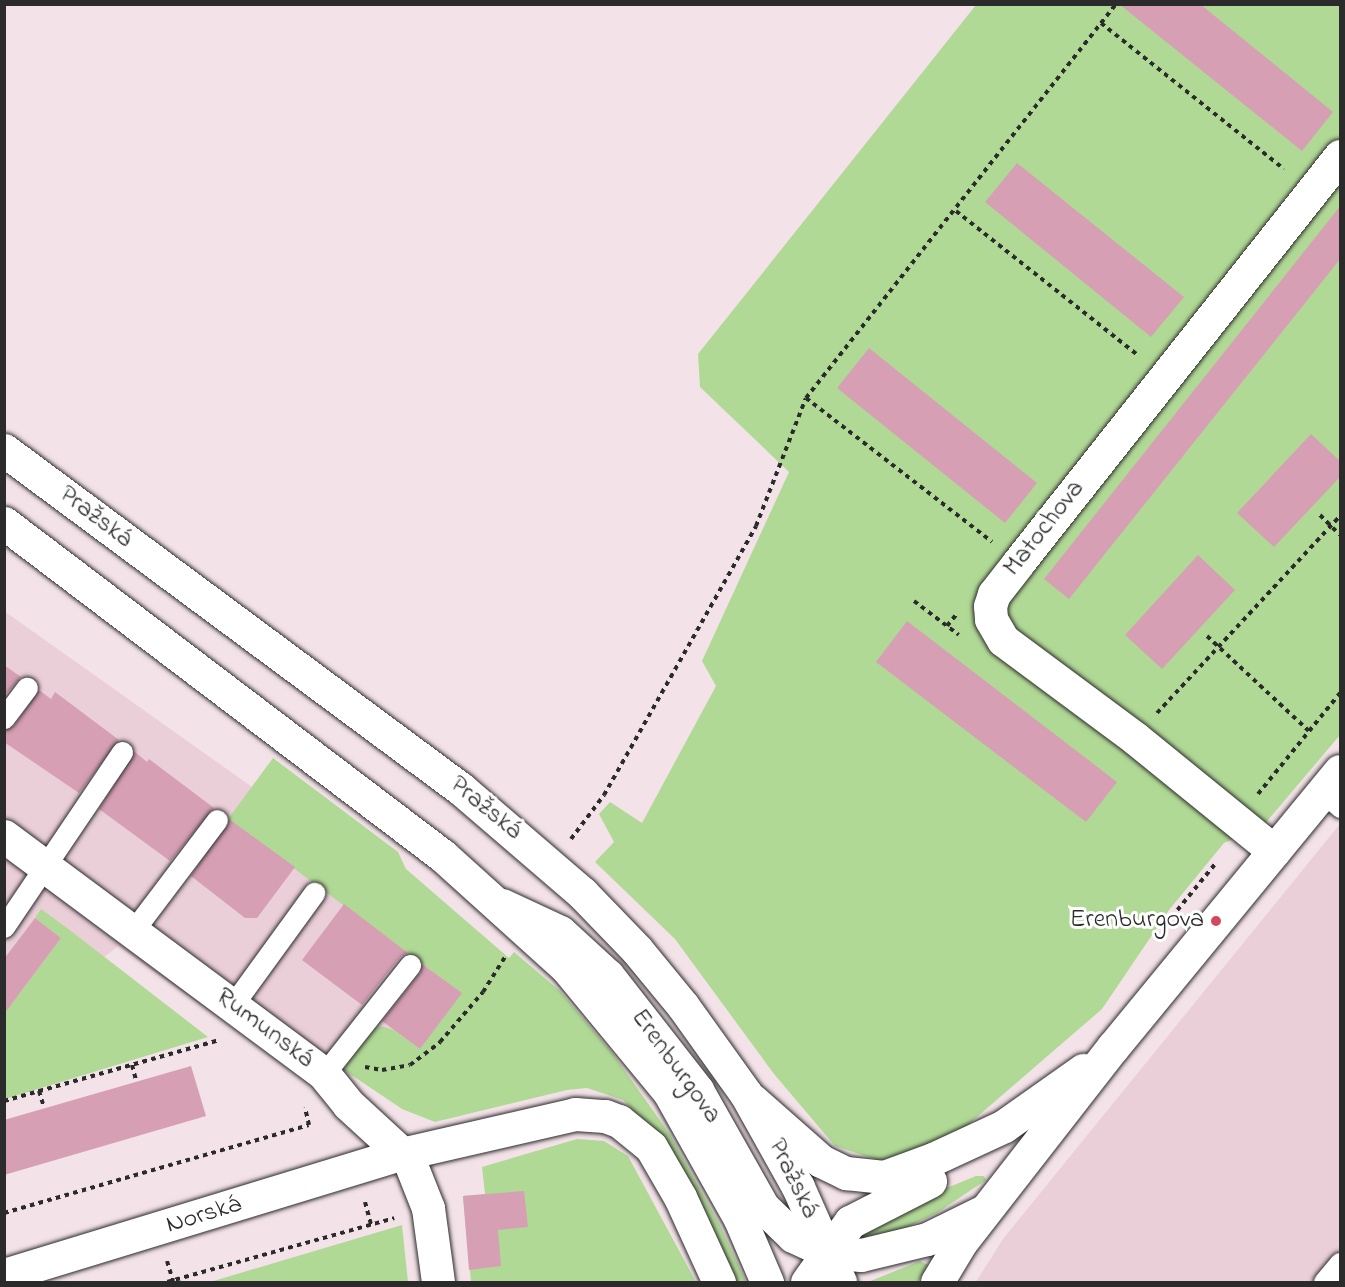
<!DOCTYPE html>
<meta charset="utf-8">
<style>
body{margin:0}
#map{position:relative;width:1345px;height:1287px;overflow:hidden;background:#f3e2e8;font-family:"Indie Flower",sans-serif}
div>[style]{position:absolute}
.built>*{inset:0;background:#eaced8}
.green>*{inset:0;background:#b1d996}
.building>*{inset:0;background:#d69fb4}
.path>*{height:4px;margin-top:-2px;transform-origin:0;background:repeating-linear-gradient(90deg,#2b2b2b 0 4.5px,transparent 0 9px)}
.roads{filter:drop-shadow(0 0 2px #2b2b2b) drop-shadow(0 0 2px #2b2b2b)}
.service>*{height:21px;margin:-10.5px;padding:0 10.5px;transform-origin:10.5px;border-radius:10.5px;background:#fff}
.minor>*{height:33px;margin:-16.5px;padding:0 16.5px;transform-origin:16.5px;border-radius:16.5px;background:#fff}
.primary>*{height:33px;margin:-16.5px;padding:0 16.5px;transform-origin:16.5px;border-radius:16.5px;background:#fff}
.dots>*{width:16px;height:16px;translate:-50% -50%;box-sizing:border-box;border:3px solid #fff;border-radius:50%}
span{translate:-50% -50%;white-space:nowrap;text-align:center;line-height:1.15;-webkit-text-stroke:6px #fff;paint-order:stroke}
.street-label{font-size:26px;color:#2b2b2b}
.poi-label{font-size:26px;color:#2b2b2b}
.right{translate:-100% -50%;text-align:right}
.frame{position:absolute;inset:0;border:6px solid #2b2b2b;pointer-events:none}
</style>
<div id="map">
<div class="built">
<div style="clip-path:polygon(4px 611px,524px 980px,489px 1051px,311px 1083px,118px 946px,25px 1020px,5px 1013px)"></div>
<div style="clip-path:polygon(1340px 824px,1340px 1282px,976px 1282px,1003px 1239px)"></div>
</div>
<div class="green">
<div style="clip-path:polygon(976px 5px,1340px 5px,1340px 735px,1263px 826px,1224px 843px,1169px 910px,1102px 1009px,955px 1136px,880px 1161px,835px 1146px,774px 1074px,675px 939px,595px 862px,614px 842px,599px 814px,610px 802px,642px 823px,716px 686px,702px 661px,789px 472px,700px 387px,698px 354px)"></div>
<div style="clip-path:polygon(273px 758px,398px 852px,406px 869px,509px 958px,514px 952px,560px 991px,613px 1054px,671px 1136px,720px 1225px,746px 1282px,736px 1282px,719px 1243px,662px 1139px,623px 1100px,587px 1088px,567px 1090px,435px 1122px,402px 1109px,344px 1070px,349px 1055px,368px 1032px,380px 1026px,394px 1030px,420px 1049px,461px 993px,228px 819px)"></div>
<div style="clip-path:polygon(41px 909px,67px 928px,208px 1037px,5px 1099px,5px 984px,19px 994px,61px 938px,35px 918px)"></div>
<div style="clip-path:polygon(577px 1139px,604px 1141px,628px 1156px,696px 1282px,471px 1282px,463px 1196px,485px 1194px,482px 1167px)"></div>
<div style="clip-path:polygon(976px 1176px,984px 1176px,986px 1180px,937px 1213px,899px 1231px,863px 1238px,860px 1235px,937px 1192px)"></div>
<div style="clip-path:polygon(402px 1225px,408px 1282px,210px 1282px)"></div>
<div style="clip-path:polygon(920px 1261px,928px 1265px,918px 1282px,868px 1282px)"></div>
</div>
<div class="building">
<div style="clip-path:polygon(1119px 4px,1200px 4px,1333px 112px,1302px 151px)"></div>
<div style="clip-path:polygon(1017px 163px,1184px 297px,1151px 337px,985px 202px)"></div>
<div style="clip-path:polygon(1341px 205px,1341px 258px,1069px 599px,1044px 579px)"></div>
<div style="clip-path:polygon(869px 348px,1037px 483px,1005px 523px,837px 388px)"></div>
<div style="clip-path:polygon(1311px 434px,1341px 462px,1341px 476px,1274px 547px,1237px 513px)"></div>
<div style="clip-path:polygon(1198px 555px,1235px 590px,1162px 669px,1125px 635px)"></div>
<div style="clip-path:polygon(907px 621px,1117px 782px,1086px 822px,876px 662px)"></div>
<div style="clip-path:polygon(4px 665px,21px 677px,4px 696px)"></div>
<div style="clip-path:polygon(39px 690px,51px 699px,55px 692px,119px 740px,79px 793px,4px 742px,4px 730px,14px 726px)"></div>
<div style="clip-path:polygon(135px 752px,147px 762px,149px 759px,214px 808px,170px 861px,99px 809px)"></div>
<div style="clip-path:polygon(229px 819px,295px 867px,257px 918px,245px 918px,191px 876px)"></div>
<div style="clip-path:polygon(344px 904px,408px 953px,400px 957px,362px 1005px,302px 960px)"></div>
<div style="clip-path:polygon(35px 918px,61px 938px,4px 1014px,4px 959px)"></div>
<div style="clip-path:polygon(422px 964px,462px 993px,420px 1049px,382px 1021px,420px 973px)"></div>
<div style="clip-path:polygon(191px 1066px,206px 1116px,4px 1175px,4px 1120px)"></div>
<div style="clip-path:polygon(524px 1191px,528px 1227px,498px 1230px,501px 1266px,469px 1270px,463px 1196px)"></div>
</div>
<div class="path">
<div style="left:1101px;top:23px;width:234px;rotate:38.6deg"></div>
<div style="left:956px;top:211px;width:232px;rotate:38.4deg"></div>
<div style="left:806px;top:398px;width:235px;rotate:37.7deg"></div>
<div style="left:1320px;top:515px;width:28px;rotate:45deg"></div>
<div style="left:914px;top:601px;width:56px;rotate:37.1deg"></div>
<div style="left:947px;top:626px;width:14px;rotate:-51deg"></div>
<div style="left:1207px;top:636px;width:139px;rotate:43deg"></div>
<div style="left:1157px;top:713px;width:269px;rotate:-47.1deg"></div>
<div style="left:1258px;top:794px;width:130px;rotate:-50.9deg"></div>
<div style="left:571px;top:839px;width:55px;rotate:-53.1deg"></div>
<div style="left:604px;top:795px;width:309px;rotate:-60.5deg"></div>
<div style="left:756px;top:526px;width:137px;rotate:-68.7deg"></div>
<div style="left:806px;top:398px;width:501px;rotate:-51.8deg"></div>
<div style="left:1166px;top:924px;width:79px;rotate:-50.7deg"></div>
<div style="left:132px;top:1065px;width:16px;rotate:75deg"></div>
<div style="left:365px;top:1067px;width:17px;rotate:10deg"></div>
<div style="left:382px;top:1070px;width:28px;rotate:-10deg"></div>
<div style="left:410px;top:1065px;width:38px;rotate:-37deg"></div>
<div style="left:440px;top:1042px;width:66px;rotate:-49.3deg"></div>
<div style="left:483px;top:992px;width:41px;rotate:-57.8deg"></div>
<div style="left:39px;top:1091px;width:17px;rotate:73deg"></div>
<div style="left:4px;top:1101px;width:223px;rotate:-15.8deg"></div>
<div style="left:365px;top:1202px;width:23px;rotate:75deg"></div>
<div style="left:4px;top:1213px;width:317px;rotate:-16.1deg"></div>
<div style="left:309px;top:1125px;width:18px;rotate:-103deg"></div>
<div style="left:167px;top:1261px;width:21px;rotate:73deg"></div>
<div style="left:167px;top:1282px;width:236px;rotate:-15.7deg"></div>
</div>
<div class="roads">
<div class="service">
<div style="left:4px;top:718px;width:38px;rotate:-53deg"></div>
<div style="left:1323px;top:792px;width:23px;rotate:41deg"></div>
<div style="left:4px;top:927px;width:211px;rotate:-56deg"></div>
<div style="left:133px;top:931px;width:139px;rotate:-52.9deg"></div>
<div style="left:232px;top:1006px;width:140px;rotate:-54deg"></div>
<div style="left:324px;top:1074px;width:139px;rotate:-51.7deg"></div>
<div style="left:1324px;top:1282px;width:25px;rotate:-50deg"></div>
</div>
<div class="minor">
<div style="left:4px;top:836px;width:399px;rotate:36.6deg"></div>
<div style="left:324px;top:1074px;width:38px;rotate:51deg"></div>
<div style="left:348px;top:1104px;width:83px;rotate:42.6deg"></div>
<div style="left:409px;top:1160px;width:52px;rotate:68.4deg"></div>
<div style="left:428px;top:1208px;width:75px;rotate:82.3deg"></div>
<div style="left:1274px;top:851px;width:179px;rotate:-140.9deg"></div>
<div style="left:1135px;top:738px;width:164px;rotate:-143.4deg"></div>
<div style="left:1003px;top:640px;width:24px;rotate:-120deg"></div>
<div style="left:991px;top:619px;width:13px;rotate:-94deg"></div>
<div style="left:990px;top:606px;width:13px;rotate:-72deg"></div>
<div style="left:994px;top:594px;width:39px;rotate:-52deg"></div>
<div style="left:1018px;top:563px;width:519px;rotate:-51.65deg"></div>
<div style="left:502px;top:905px;width:64px;rotate:25deg"></div>
<div style="left:560px;top:932px;width:65px;rotate:42.5deg"></div>
<div style="left:608px;top:976px;width:145px;rotate:52deg"></div>
<div style="left:697px;top:1090px;width:134px;rotate:60.6deg"></div>
<div style="left:763px;top:1207px;width:42px;rotate:44deg"></div>
<div style="left:793px;top:1236px;width:38px;rotate:25deg"></div>
<div style="left:827px;top:1252px;width:34px;rotate:5deg"></div>
<div style="left:861px;top:1255px;width:68px;rotate:-13.6deg"></div>
<div style="left:927px;top:1239px;width:64px;rotate:-26.2deg"></div>
<div style="left:752px;top:1100px;width:92px;rotate:41.5deg"></div>
<div style="left:821px;top:1161px;width:28px;rotate:26deg"></div>
<div style="left:846px;top:1173px;width:38px;rotate:6deg"></div>
<div style="left:884px;top:1177px;width:52px;rotate:-20.2deg"></div>
<div style="left:933px;top:1159px;width:78px;rotate:-24.9deg"></div>
<div style="left:1004px;top:1126px;width:97px;rotate:-35.3deg"></div>
<div style="left:4px;top:1275px;width:415px;rotate:-17deg"></div>
<div style="left:401px;top:1154px;width:179px;rotate:-12.9deg"></div>
<div style="left:575px;top:1114px;width:30px;rotate:4deg"></div>
<div style="left:605px;top:1116px;width:15px;rotate:20deg"></div>
<div style="left:619px;top:1121px;width:41px;rotate:39.1deg"></div>
<div style="left:651px;top:1147px;width:58px;rotate:59.9deg"></div>
<div style="left:680px;top:1197px;width:94px;rotate:65.4deg"></div>
<div style="left:807px;top:1282px;width:74px;rotate:-54.4deg"></div>
<div style="left:850px;top:1222px;width:90px;rotate:-27.1deg"></div>
<div style="left:937px;top:1282px;width:47px;rotate:-59deg"></div>
<div style="left:961px;top:1242px;width:247px;rotate:-52.1deg"></div>
<div style="left:1113px;top:1047px;width:357px;rotate:-50.6deg"></div>
</div>
<div class="primary">
<div style="left:4px;top:450px;width:569px;rotate:36.57deg"></div>
<div style="left:461px;top:789px;width:160px;rotate:40.7deg"></div>
<div style="left:582px;top:893px;width:79px;rotate:46deg"></div>
<div style="left:637px;top:950px;width:72px;rotate:50.6deg"></div>
<div style="left:683px;top:1006px;width:108px;rotate:54.4deg"></div>
<div style="left:746px;top:1094px;width:107px;rotate:60.8deg"></div>
<div style="left:798px;top:1187px;width:104px;rotate:66.1deg"></div>
<div style="left:4px;top:523px;width:551px;rotate:37.18deg"></div>
<div style="left:443px;top:856px;width:166px;rotate:42.1deg"></div>
<div style="left:566px;top:967px;width:162px;rotate:50.5deg"></div>
<div style="left:669px;top:1092px;width:145px;rotate:60.8deg"></div>
<div style="left:740px;top:1219px;width:69px;rotate:66.8deg"></div>
</div>
</div>
<div class="dots">
<div style="left:1216px;top:921px;background:#d1495b"></div>
</div>
<div class="street-label">
<span style="left:95px;top:518px;rotate:37deg">Pražská</span>
<span style="left:1045px;top:529px;rotate:-52deg">Matochova</span>
<span style="left:485px;top:809px;rotate:39deg">Pražská</span>
<span style="left:264px;top:1029px;rotate:37deg">Rumunská</span>
<span style="left:675px;top:1067px;rotate:54deg">Erenburgova</span>
<span style="left:792px;top:1179px;rotate:64deg">Pražská</span>
<span style="left:204px;top:1216px;rotate:-17deg">Norská</span>
</div>
<div class="poi-label">
<span class="right" style="left:1204px;top:921px">Erenburgova</span>
</div>
<div class="frame"></div>
</div>
